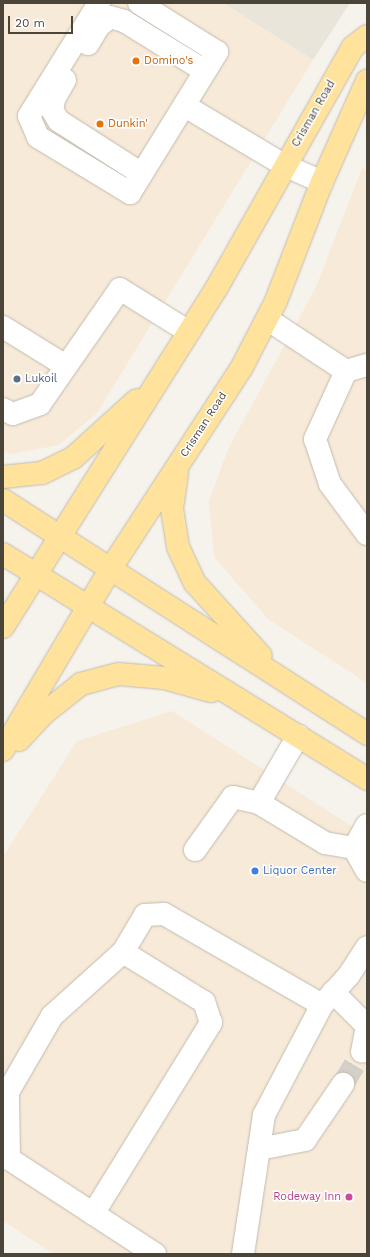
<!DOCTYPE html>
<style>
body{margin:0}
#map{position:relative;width:370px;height:1257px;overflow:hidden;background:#f6f3ec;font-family:"Work Sans",sans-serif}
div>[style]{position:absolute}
.residential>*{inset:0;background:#eae5da}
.commercial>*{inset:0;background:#f7ead8}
.minor-tunnel>*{height:22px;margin-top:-11px;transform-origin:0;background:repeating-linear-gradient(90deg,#d4d0c8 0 22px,transparent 0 33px)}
.roads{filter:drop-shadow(0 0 1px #c2bbae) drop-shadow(0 0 1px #c2bbae)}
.minor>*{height:22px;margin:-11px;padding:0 11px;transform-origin:11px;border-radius:11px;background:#fff}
.major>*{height:22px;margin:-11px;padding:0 11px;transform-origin:11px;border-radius:11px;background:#ffe39c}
.dots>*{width:11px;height:11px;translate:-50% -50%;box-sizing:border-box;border:2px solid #fff;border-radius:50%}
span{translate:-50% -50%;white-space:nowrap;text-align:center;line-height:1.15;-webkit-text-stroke:3px #fff;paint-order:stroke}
.food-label{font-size:11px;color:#c56008}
.left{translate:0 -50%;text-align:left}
.street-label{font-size:11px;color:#4b4439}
.service-label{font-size:11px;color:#4e5e75}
.shop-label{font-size:11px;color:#366cbe}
.hotel-label{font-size:11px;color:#b23c85}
.right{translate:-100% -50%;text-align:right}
.frame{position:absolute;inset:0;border:4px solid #4b4439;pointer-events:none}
.scale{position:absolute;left:8px;top:16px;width:65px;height:18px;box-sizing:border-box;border:2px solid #4b4439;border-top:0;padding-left:5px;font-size:12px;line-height:14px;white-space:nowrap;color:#4b4439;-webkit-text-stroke:3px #fff;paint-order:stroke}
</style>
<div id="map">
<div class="residential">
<div style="clip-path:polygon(223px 3px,350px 3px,313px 60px)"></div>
</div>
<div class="commercial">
<div style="clip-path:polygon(3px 3px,223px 3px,313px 60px,97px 413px,59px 445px,11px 454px,3px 451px)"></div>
<div style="clip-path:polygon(362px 168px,367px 171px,367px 683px,268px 619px,214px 557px,209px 501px,228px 449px,316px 287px)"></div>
<div style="clip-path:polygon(172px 711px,367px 836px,367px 1254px,54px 1254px,3px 1221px,3px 857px,77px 741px)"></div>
</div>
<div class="minor-tunnel">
<div style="left:343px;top:1084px;width:37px;rotate:-59deg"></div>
</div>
<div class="roads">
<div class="minor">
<div style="left:99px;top:3px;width:133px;rotate:121.8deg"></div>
<div style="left:29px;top:116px;width:23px;rotate:67deg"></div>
<div style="left:38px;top:137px;width:108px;rotate:31.3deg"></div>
<div style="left:130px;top:193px;width:166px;rotate:-58.3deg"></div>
<div style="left:217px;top:52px;width:92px;rotate:-147.9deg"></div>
<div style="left:88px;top:44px;width:21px;rotate:-59deg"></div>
<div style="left:99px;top:26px;width:14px;rotate:-39deg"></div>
<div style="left:110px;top:17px;width:15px;rotate:16deg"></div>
<div style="left:124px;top:21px;width:95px;rotate:31.7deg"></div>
<div style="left:65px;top:80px;width:22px;rotate:120deg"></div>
<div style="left:54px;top:99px;width:11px;rotate:100deg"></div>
<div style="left:52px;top:110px;width:13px;rotate:58deg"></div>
<div style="left:59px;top:121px;width:98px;rotate:32.6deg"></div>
<div style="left:185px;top:106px;width:115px;rotate:30.8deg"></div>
<div style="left:284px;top:165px;width:42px;rotate:24.1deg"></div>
<div style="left:267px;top:319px;width:95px;rotate:33.4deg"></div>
<div style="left:346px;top:371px;width:75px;rotate:114.5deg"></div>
<div style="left:315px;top:439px;width:47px;rotate:71.6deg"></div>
<div style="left:330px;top:484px;width:62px;rotate:53.5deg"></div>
<div style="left:3px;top:327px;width:74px;rotate:31.8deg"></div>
<div style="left:346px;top:371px;width:22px;rotate:-16deg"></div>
<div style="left:3px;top:409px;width:11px;rotate:27deg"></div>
<div style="left:13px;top:414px;width:29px;rotate:-20deg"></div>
<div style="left:40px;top:404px;width:140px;rotate:-55.2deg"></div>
<div style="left:120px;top:289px;width:81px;rotate:31.9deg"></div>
<div style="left:259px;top:803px;width:78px;rotate:-59.8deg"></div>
<div style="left:354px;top:848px;width:26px;rotate:61deg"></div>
<div style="left:354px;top:848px;width:26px;rotate:-61deg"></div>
<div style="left:195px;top:850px;width:65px;rotate:-54.4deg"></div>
<div style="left:233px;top:797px;width:27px;rotate:13deg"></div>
<div style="left:259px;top:803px;width:77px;rotate:31.2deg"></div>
<div style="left:325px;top:843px;width:29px;rotate:10deg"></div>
<div style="left:333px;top:992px;width:48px;rotate:45deg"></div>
<div style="left:367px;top:1026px;width:26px;rotate:101deg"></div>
<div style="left:259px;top:1149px;width:47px;rotate:-11.1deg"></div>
<div style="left:305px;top:1140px;width:68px;rotate:-55.8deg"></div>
<div style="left:93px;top:1214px;width:225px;rotate:-58.3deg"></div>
<div style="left:211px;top:1023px;width:22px;rotate:-108deg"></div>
<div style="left:204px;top:1002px;width:95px;rotate:-148.3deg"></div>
<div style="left:155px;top:1254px;width:174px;rotate:-146.9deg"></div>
<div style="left:9px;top:1159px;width:67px;rotate:-90.9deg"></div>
<div style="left:8px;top:1092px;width:88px;rotate:-59.9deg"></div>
<div style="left:52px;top:1016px;width:96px;rotate:-42deg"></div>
<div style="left:123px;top:952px;width:43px;rotate:-59.3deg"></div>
<div style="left:145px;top:915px;width:19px;rotate:-3deg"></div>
<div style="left:164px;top:914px;width:182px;rotate:29.9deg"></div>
<div style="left:322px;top:1005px;width:40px;rotate:-48deg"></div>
<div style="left:349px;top:975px;width:33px;rotate:-57deg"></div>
<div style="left:243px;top:1254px;width:141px;rotate:-81.4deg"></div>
<div style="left:264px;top:1115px;width:124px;rotate:-62.2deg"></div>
</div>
<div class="major">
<div style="left:177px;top:473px;width:36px;rotate:98deg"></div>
<div style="left:172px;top:509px;width:38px;rotate:81deg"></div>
<div style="left:178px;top:547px;width:40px;rotate:65deg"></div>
<div style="left:195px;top:583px;width:98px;rotate:47.9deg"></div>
<div style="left:3px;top:477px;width:39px;rotate:-6deg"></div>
<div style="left:42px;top:473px;width:34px;rotate:-26deg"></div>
<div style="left:73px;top:458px;width:86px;rotate:-42.2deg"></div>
<div style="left:3px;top:500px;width:433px;rotate:32.7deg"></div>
<div style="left:3px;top:554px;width:428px;rotate:31.7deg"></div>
<div style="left:3px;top:627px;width:400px;rotate:-57.8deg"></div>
<div style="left:216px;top:289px;width:278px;rotate:-60.5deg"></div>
<div style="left:353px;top:47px;width:18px;rotate:-38deg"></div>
<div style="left:19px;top:740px;width:34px;rotate:-47deg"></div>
<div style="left:42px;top:715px;width:50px;rotate:-38.5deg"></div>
<div style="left:81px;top:684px;width:39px;rotate:-15deg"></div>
<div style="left:119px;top:674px;width:45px;rotate:5.1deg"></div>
<div style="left:164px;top:678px;width:49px;rotate:15.5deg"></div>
<div style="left:3px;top:750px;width:212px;rotate:-59.3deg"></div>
<div style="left:111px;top:568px;width:240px;rotate:-56.9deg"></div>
<div style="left:242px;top:367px;width:74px;rotate:-62.7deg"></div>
<div style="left:276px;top:301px;width:128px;rotate:-68.9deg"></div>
<div style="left:322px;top:182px;width:111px;rotate:-66deg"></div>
</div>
</div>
<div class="dots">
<div style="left:136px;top:61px;background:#e8710a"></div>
<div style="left:100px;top:124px;background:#e8710a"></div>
<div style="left:17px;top:379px;background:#5c6f8a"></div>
<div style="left:255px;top:871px;background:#3f7fe0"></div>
<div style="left:349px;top:1197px;background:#d1479c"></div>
</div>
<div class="food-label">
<span class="left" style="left:144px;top:61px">Domino's</span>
<span class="left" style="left:108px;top:124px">Dunkin'</span>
</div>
<div class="street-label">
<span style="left:314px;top:114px;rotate:-60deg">Crisman Road</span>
<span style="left:204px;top:425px;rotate:-57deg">Crisman Road</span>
</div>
<div class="service-label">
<span class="left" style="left:25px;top:379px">Lukoil</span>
</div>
<div class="shop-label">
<span class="left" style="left:263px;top:871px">Liquor Center</span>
</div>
<div class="hotel-label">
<span class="right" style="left:341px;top:1197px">Rodeway Inn</span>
</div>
<div class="frame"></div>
<div class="scale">20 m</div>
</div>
